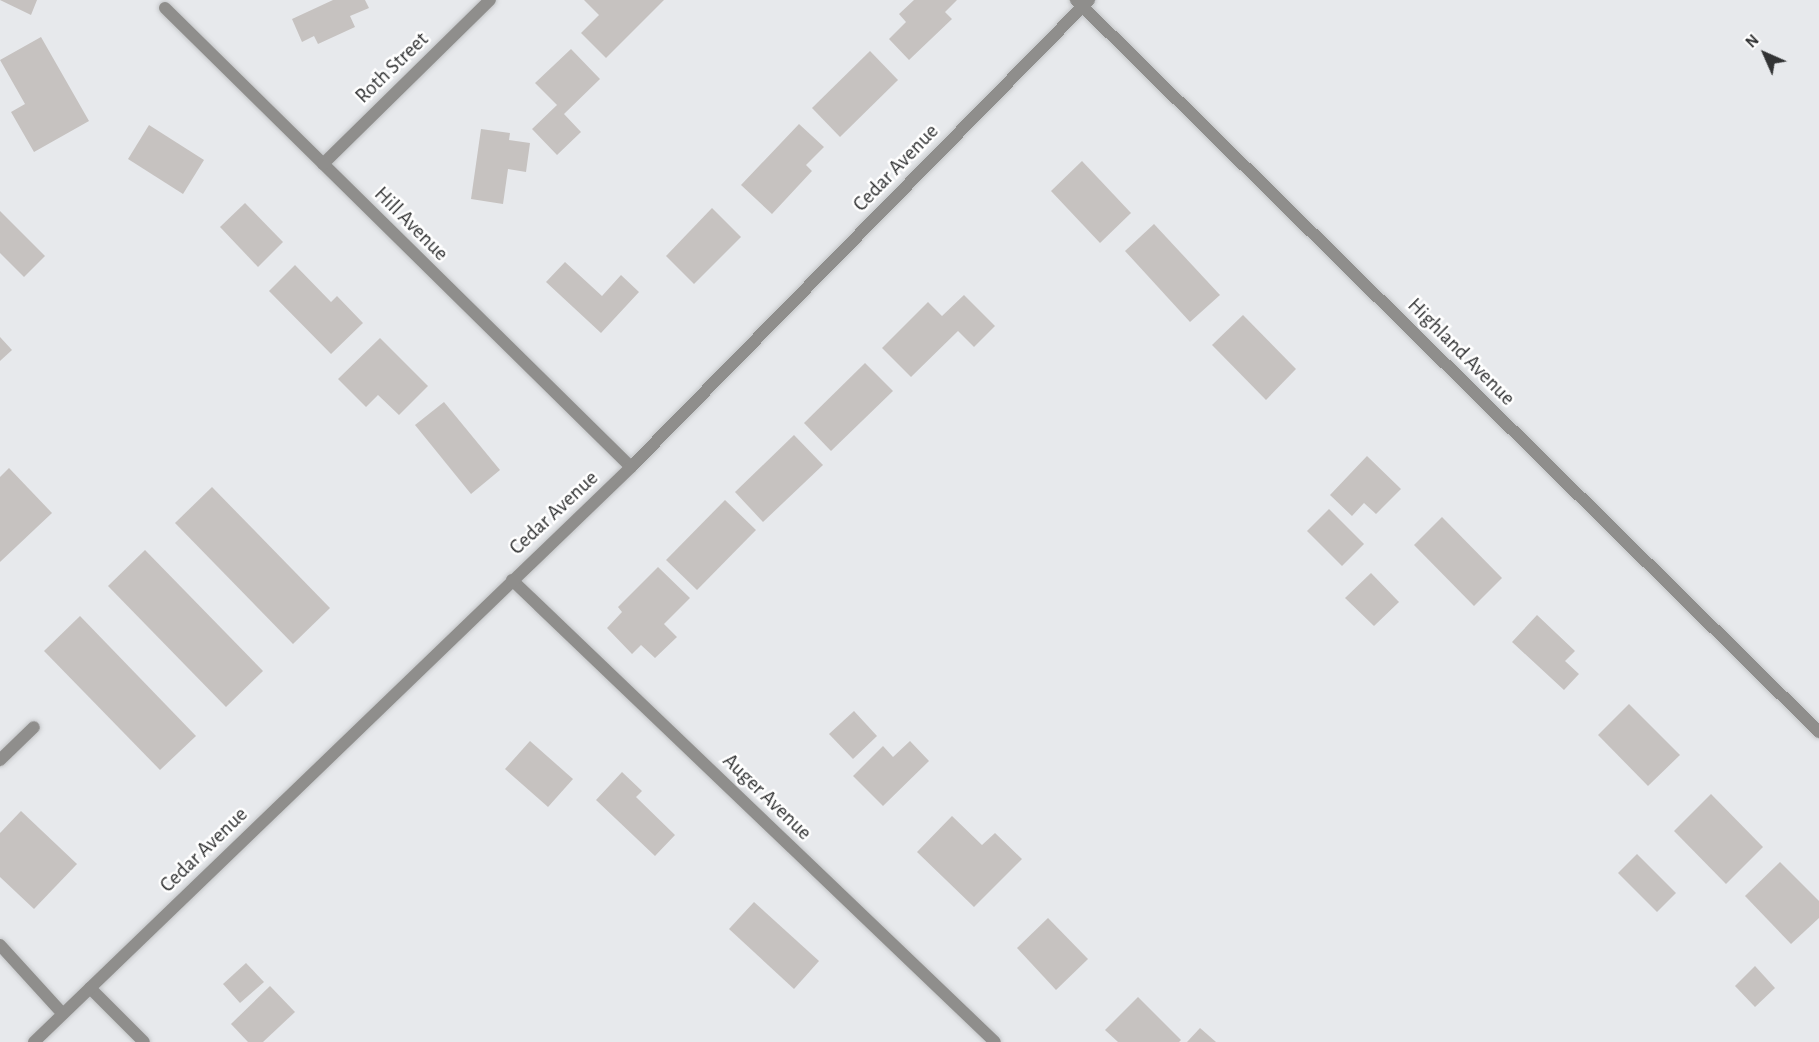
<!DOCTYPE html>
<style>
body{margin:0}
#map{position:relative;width:1819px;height:1042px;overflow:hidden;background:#e7e9ec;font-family:"Alegreya Sans",sans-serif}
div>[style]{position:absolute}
.building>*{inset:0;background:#c6c2c0}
.roads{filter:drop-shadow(0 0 2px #c3c5c7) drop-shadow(0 0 2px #c3c5c7)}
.service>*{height:12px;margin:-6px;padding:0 6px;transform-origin:6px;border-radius:6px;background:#8f8e8c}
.minor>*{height:12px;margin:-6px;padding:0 6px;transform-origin:6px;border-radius:6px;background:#8f8e8c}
.tertiary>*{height:12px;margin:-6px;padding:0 6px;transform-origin:6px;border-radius:6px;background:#8f8e8c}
span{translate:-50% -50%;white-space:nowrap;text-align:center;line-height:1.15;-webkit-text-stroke:5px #fff;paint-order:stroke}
.street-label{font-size:21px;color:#323334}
.north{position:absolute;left:1735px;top:24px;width:60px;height:60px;-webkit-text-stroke:4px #fff;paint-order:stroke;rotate:315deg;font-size:16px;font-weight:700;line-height:24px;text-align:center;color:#323334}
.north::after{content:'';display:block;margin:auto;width:21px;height:27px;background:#323334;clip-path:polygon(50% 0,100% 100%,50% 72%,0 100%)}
</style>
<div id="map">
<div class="building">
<div style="clip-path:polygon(0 0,37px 0,31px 15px)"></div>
<div style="clip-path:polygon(333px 0,365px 0,369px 8px,350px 16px,355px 27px,318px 44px,314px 36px,302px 42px,292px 19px)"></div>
<div style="clip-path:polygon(584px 0,664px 0,606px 58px,581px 33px,599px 15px)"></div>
<div style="clip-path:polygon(914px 0,957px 0,945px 12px,952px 19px,909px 60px,889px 39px,906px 22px,899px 14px)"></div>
<div style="clip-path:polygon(41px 37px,89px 121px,34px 152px,11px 112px,25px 104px,0 60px)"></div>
<div style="clip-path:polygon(571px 49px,600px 79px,564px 114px,581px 132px,557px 155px,532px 129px,557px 105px,535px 83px)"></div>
<div style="clip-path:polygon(870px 51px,898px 80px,840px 137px,812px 108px)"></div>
<div style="clip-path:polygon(799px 124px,824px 147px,806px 165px,812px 171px,772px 214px,741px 185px)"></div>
<div style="clip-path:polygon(149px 125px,204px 160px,183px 194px,128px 159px)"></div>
<div style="clip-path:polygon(481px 129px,510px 133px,509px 140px,530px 143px,526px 172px,508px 169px,503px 204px,471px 199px)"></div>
<div style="clip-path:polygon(1082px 161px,1131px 213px,1100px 243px,1051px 191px)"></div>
<div style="clip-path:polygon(245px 203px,283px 242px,258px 267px,220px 227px)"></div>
<div style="clip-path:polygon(712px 208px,741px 237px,694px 284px,666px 256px)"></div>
<div style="clip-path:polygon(0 211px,45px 256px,24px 277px,0 253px)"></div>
<div style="clip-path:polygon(1154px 224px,1220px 295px,1190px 322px,1125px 251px)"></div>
<div style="clip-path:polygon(565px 262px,602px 296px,621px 275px,639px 292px,601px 333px,546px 282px)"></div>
<div style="clip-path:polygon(295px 265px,331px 302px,337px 296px,363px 323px,331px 354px,269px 291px)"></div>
<div style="clip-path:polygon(964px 295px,995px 326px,974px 347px,958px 331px,911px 377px,882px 348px,928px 302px,942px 316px)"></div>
<div style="clip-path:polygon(1243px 315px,1296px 369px,1266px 400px,1212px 345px)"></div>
<div style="clip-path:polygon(0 337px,12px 350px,0 361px)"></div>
<div style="clip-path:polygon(380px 338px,428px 386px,399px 415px,378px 395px,366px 407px,338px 379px)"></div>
<div style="clip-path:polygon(865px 363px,893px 391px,831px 451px,804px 423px)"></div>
<div style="clip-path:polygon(444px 402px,500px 470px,471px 494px,415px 425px)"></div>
<div style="clip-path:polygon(794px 435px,823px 465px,763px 522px,735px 492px)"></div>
<div style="clip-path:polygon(1367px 456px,1401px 489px,1376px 514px,1364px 503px,1352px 516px,1330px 495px)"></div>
<div style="clip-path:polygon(9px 468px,52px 513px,0 562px,0 477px)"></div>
<div style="clip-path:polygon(212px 487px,330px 608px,293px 644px,175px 523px)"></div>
<div style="clip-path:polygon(725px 500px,756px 530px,697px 590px,666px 560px)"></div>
<div style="clip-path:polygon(1329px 509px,1364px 544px,1342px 566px,1307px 531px)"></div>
<div style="clip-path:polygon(1442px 517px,1502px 578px,1474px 606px,1414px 545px)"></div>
<div style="clip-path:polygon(145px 550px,263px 671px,226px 707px,108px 586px)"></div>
<div style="clip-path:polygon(658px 567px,690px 598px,664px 624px,677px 637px,655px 658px,641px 645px,632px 654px,607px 628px,622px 612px,618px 607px)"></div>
<div style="clip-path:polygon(1371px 573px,1399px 602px,1374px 626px,1345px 598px)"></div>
<div style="clip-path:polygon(1537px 615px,1575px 651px,1565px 661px,1579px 674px,1564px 690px,1512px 642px)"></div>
<div style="clip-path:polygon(80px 616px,196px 736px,160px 770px,44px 651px)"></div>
<div style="clip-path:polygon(1629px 704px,1680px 755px,1648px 786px,1598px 735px)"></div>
<div style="clip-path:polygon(854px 711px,877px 736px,853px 759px,829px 734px)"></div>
<div style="clip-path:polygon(530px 741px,573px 779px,548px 807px,505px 769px)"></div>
<div style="clip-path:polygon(910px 741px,929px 761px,883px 806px,853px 776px,883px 746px,893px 757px)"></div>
<div style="clip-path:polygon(622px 772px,642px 791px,636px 797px,675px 835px,655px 856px,596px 800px)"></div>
<div style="clip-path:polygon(1711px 794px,1763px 847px,1726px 884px,1674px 831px)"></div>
<div style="clip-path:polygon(21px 811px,77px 864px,34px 909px,0 877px,0 833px)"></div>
<div style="clip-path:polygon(952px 816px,982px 845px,995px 833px,1022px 859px,974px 907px,917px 852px)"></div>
<div style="clip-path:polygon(1637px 854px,1676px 893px,1657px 912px,1618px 873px)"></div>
<div style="clip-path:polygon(1780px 862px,1819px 901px,1819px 918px,1791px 944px,1745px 896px)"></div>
<div style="clip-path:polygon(754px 902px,819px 961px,794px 989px,729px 929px)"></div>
<div style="clip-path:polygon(1048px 918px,1088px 959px,1056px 990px,1017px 948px)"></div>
<div style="clip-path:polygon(246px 963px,264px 982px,240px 1003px,223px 984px)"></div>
<div style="clip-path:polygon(1755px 966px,1775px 988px,1755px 1007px,1735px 986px)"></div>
<div style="clip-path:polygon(270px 986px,295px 1012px,263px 1042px,248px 1042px,231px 1024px)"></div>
<div style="clip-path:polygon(1138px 997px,1181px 1040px,1179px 1042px,1118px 1042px,1105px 1030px)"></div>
<div style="clip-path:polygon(1200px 1028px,1216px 1042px,1187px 1042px)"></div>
</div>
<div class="roads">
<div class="service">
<div style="left:0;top:760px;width:47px;rotate:-44.1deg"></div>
<div style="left:0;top:945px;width:93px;rotate:47.6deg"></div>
</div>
<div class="minor">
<div style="left:165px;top:8px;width:654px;rotate:44.57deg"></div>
<div style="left:323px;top:164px;width:234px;rotate:-44.5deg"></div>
<div style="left:512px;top:580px;width:668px;rotate:43.73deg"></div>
<div style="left:90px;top:988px;width:76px;rotate:45deg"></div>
</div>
<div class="tertiary">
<div style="left:1076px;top:0;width:1043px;rotate:44.57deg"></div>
<div style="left:34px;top:1042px;width:829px;rotate:-43.92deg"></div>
<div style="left:631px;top:467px;width:654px;rotate:-45.56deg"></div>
</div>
</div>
<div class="street-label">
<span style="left:392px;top:68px;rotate:-44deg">Roth Street</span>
<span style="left:896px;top:168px;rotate:-46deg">Cedar Avenue</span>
<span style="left:411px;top:224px;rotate:45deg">Hill Avenue</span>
<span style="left:1461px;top:352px;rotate:45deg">Highland Avenue</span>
<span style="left:554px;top:513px;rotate:-43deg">Cedar Avenue</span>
<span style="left:767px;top:797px;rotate:44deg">Auger Avenue</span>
<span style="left:204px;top:850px;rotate:-44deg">Cedar Avenue</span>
</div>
<div class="north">N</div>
</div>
